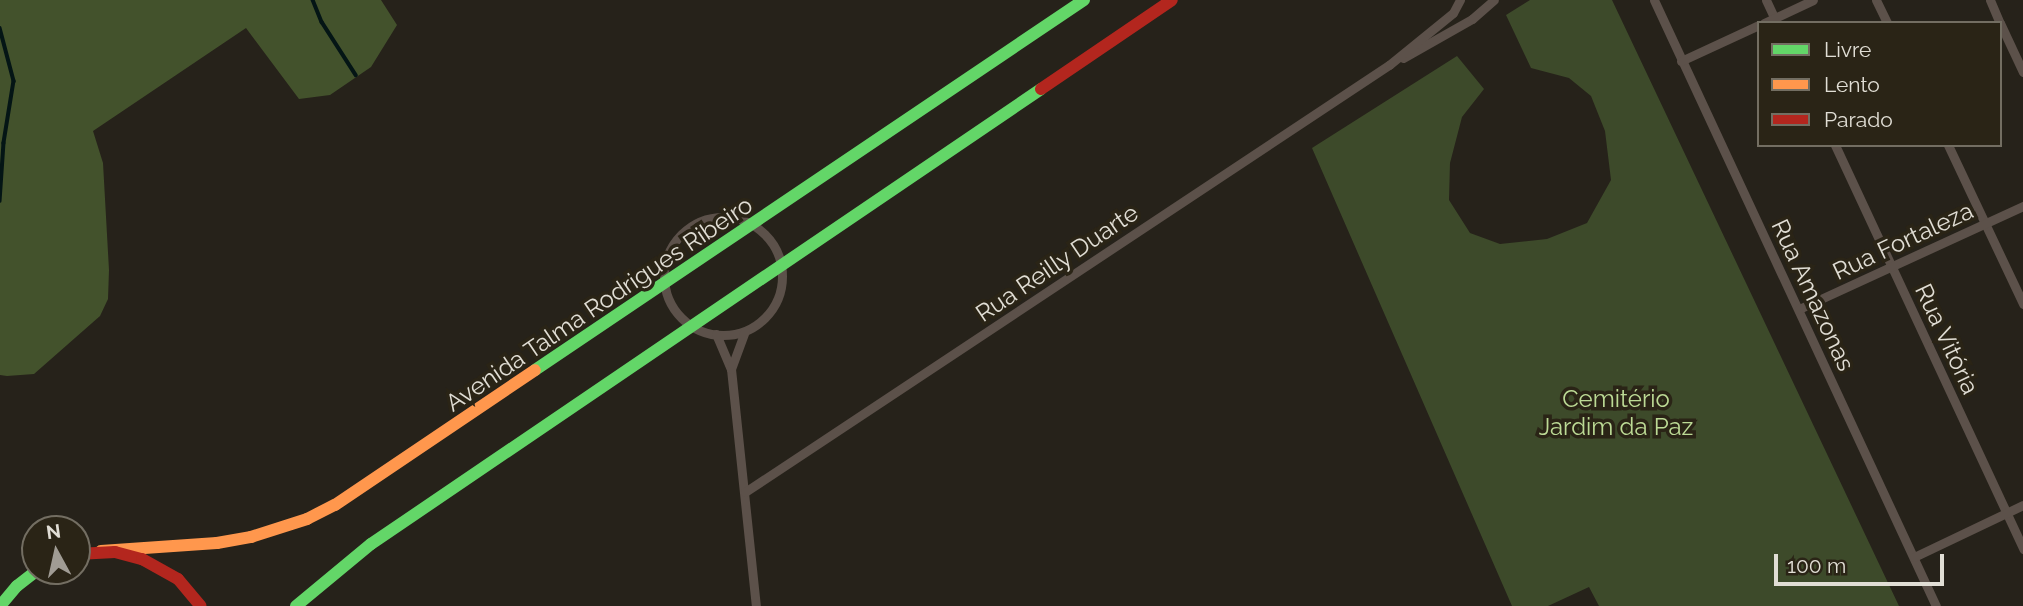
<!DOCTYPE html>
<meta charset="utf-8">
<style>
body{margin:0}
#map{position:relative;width:2023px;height:606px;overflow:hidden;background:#26221a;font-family:Raleway,sans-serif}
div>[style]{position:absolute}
.green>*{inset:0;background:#3d4a2a}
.forest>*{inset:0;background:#43522c}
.stream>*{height:3.5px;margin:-1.75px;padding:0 1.75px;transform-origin:1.75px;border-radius:1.75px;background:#041515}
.street>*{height:9px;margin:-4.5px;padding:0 4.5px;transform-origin:4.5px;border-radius:4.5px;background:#5c514a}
.street>.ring{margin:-4.5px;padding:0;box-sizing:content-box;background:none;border:9px solid #5c514a;border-radius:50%}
.fast>*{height:12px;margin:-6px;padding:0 6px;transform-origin:6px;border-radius:6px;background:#63d668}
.slow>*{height:12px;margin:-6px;padding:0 6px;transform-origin:6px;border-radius:6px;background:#ff974d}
.jam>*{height:12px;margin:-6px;padding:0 6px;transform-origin:6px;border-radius:6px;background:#b3261e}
span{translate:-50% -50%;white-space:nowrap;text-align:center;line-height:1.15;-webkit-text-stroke:7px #2a2416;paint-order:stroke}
.street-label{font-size:24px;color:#e1ded5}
.park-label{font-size:24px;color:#bcda95}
.legend{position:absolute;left:1757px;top:21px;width:245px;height:126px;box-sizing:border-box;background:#2a2416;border:2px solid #736e62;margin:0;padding:9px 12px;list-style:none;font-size:21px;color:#e1ded5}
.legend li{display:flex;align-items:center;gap:14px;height:35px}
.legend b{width:35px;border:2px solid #736e62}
.north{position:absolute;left:21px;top:515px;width:70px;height:70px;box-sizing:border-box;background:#2a2416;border:2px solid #736e62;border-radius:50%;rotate:352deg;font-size:19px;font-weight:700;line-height:28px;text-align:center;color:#e1ded5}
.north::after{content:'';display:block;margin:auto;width:24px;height:32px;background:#a09c94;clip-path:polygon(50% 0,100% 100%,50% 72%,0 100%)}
.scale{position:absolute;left:1774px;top:554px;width:170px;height:32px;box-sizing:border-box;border:4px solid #e1ded5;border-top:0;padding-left:9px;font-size:21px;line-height:24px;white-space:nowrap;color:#e1ded5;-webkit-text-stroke:5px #2a2416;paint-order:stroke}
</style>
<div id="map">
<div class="green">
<div style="clip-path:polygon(1530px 0,1612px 0,1899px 606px,1599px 606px,1589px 587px,1548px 606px,1512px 606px,1312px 148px,1457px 56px,1484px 89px,1462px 117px,1450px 163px,1449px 200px,1470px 233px,1500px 244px,1547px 239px,1587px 223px,1611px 180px,1605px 131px,1591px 96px,1569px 78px,1531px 68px,1506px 15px)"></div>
</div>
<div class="forest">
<div style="clip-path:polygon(0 0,381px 0,397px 25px,371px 67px,330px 95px,299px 99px,246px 28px,93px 131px,103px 163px,109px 270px,108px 299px,100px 316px,34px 374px,7px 376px,0 375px)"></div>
</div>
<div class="stream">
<div style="left:313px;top:0;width:24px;rotate:68deg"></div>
<div style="left:322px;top:22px;width:63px;rotate:57.3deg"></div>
<div style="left:0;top:28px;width:55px;rotate:75.2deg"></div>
<div style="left:14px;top:81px;width:63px;rotate:99.2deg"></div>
<div style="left:4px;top:143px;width:58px;rotate:93.9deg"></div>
</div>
<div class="street">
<div style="left:1654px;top:0;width:668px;rotate:65.05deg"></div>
<div style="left:1766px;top:0;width:23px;rotate:65deg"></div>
<div style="left:1876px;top:0;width:25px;rotate:64deg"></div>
<div style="left:1990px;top:0;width:25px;rotate:67deg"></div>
<div style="left:1764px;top:23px;width:54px;rotate:-25.1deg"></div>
<div style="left:2000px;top:23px;width:54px;rotate:64.9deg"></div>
<div style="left:1403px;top:58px;width:79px;rotate:-29.5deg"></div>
<div style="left:1472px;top:19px;width:29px;rotate:-41deg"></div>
<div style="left:1681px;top:61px;width:86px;rotate:-24.8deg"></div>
<div style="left:1835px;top:145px;width:446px;rotate:65deg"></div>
<div style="left:1948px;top:145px;width:176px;rotate:64.7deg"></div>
<div class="ring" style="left:664px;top:217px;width:109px;height:109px"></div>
<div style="left:1799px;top:309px;width:247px;rotate:-24.7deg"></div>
<div style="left:716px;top:334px;width:38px;rotate:67deg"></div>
<div style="left:731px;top:369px;width:238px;rotate:84deg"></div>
<div style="left:731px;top:369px;width:40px;rotate:-69.8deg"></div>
<div style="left:745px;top:492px;width:773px;rotate:-33.55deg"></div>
<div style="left:1389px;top:65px;width:82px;rotate:-39.1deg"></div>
<div style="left:1453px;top:13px;width:15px;rotate:-62deg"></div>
<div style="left:1914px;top:557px;width:121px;rotate:-25.5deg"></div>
</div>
<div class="fast">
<div style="left:535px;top:370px;width:662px;rotate:-33.98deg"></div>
<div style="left:0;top:606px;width:26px;rotate:-50deg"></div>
<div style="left:17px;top:586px;width:24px;rotate:-38deg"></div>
<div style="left:296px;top:606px;width:97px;rotate:-39.6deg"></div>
<div style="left:371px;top:544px;width:810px;rotate:-34.18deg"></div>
</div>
<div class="slow">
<div style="left:101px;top:551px;width:116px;rotate:-3.9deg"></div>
<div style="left:217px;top:543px;width:35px;rotate:-10deg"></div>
<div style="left:251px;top:537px;width:59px;rotate:-17.8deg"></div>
<div style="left:307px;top:519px;width:31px;rotate:-27deg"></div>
<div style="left:335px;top:505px;width:241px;rotate:-34deg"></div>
</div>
<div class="jam">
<div style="left:1041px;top:89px;width:158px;rotate:-34.2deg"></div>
<div style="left:77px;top:554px;width:38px;rotate:-3deg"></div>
<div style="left:115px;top:552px;width:28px;rotate:15deg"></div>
<div style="left:142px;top:559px;width:41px;rotate:29.1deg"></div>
<div style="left:178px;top:579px;width:35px;rotate:50deg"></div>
</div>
<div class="street-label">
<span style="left:1903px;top:241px;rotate:-25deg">Rua Fortaleza</span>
<span style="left:1057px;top:263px;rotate:-34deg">Rua Reilly Duarte</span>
<span style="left:1813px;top:295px;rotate:65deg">Rua Amazonas</span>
<span style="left:599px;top:304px;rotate:-34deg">Avenida Talma Rodrigues Ribeiro</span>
<span style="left:1947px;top:339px;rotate:65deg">Rua Vitória</span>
</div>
<div class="park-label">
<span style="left:1616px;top:413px">Cemitério<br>Jardim da Paz</span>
</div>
<ul class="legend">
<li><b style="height:9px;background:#63d668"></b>Livre</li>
<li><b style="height:9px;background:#ff974d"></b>Lento</li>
<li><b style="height:9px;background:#b3261e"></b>Parado</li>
</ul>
<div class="north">N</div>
<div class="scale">100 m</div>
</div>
